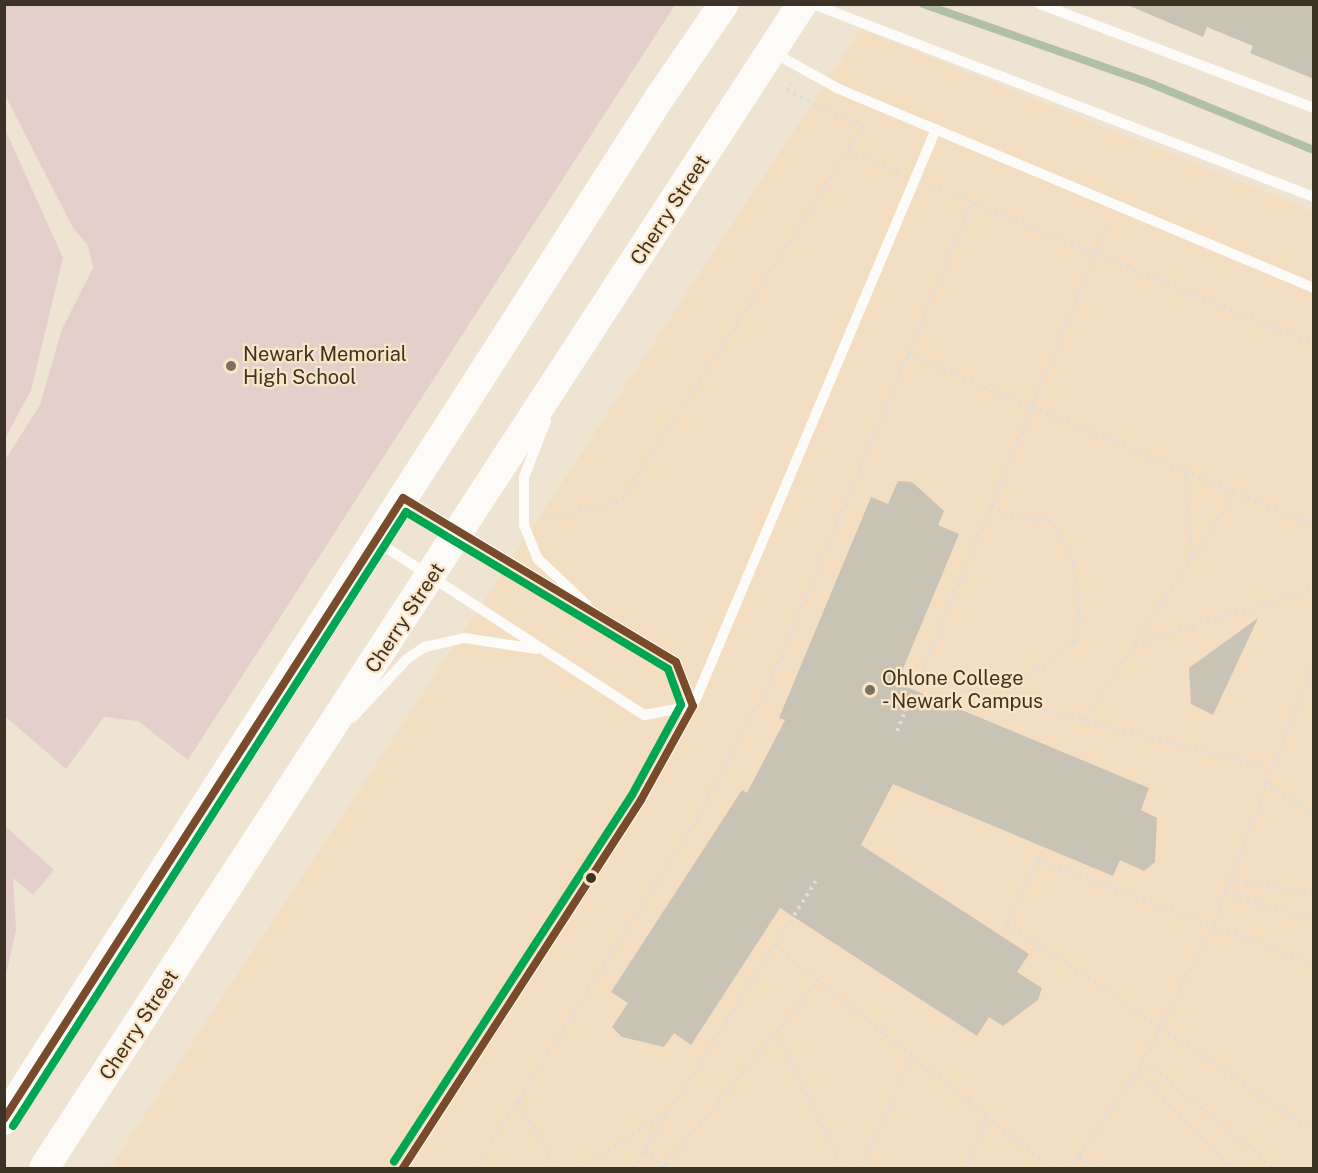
<!DOCTYPE html>
<style>
body{margin:0}
#map{position:relative;width:1318px;height:1173px;overflow:hidden;background:#efe3d2;font-family:"Public Sans",sans-serif}
div>[style]{position:absolute}
.built>*{inset:0;background:#f3dec2}
.green>*{inset:0;background:#e4cfca}
.stream>*{height:8px;margin:-4px;padding:0 4px;transform-origin:4px;border-radius:4px;background:#b1bfa8}
.building>*{inset:0;background:#c8c3b4}
.path>*{height:4px;margin-top:-2px;transform-origin:0;background:repeating-linear-gradient(90deg,#e1ddd8 0 3px,transparent 0 7.5px)}
.service>*{height:10px;margin:-5px;padding:0 5px;transform-origin:5px;border-radius:5px;background:#fdfbf8}
.secondary>*{height:30px;margin:-15px;padding:0 15px;transform-origin:15px;border-radius:15px;background:#fdfbf8}
.bus-1>*{height:8px;margin:-4px;padding:0 4px;transform-origin:4px;border-radius:4px;background:#7a4b2a}
.bus-2>*{height:8px;margin:-4px;padding:0 4px;transform-origin:4px;border-radius:4px;background:#00a651}
.dots>*{width:16px;height:16px;translate:-50% -50%;box-sizing:border-box;border:3px solid #fce5c5;border-radius:50%}
span{translate:-50% -50%;white-space:nowrap;text-align:center;line-height:1.15;-webkit-text-stroke:4.5px #fce5c5;paint-order:stroke}
.street-label{font-size:20px;color:#3c3326}
.poi-label{font-size:20px;color:#3c3326}
.left{translate:0 -50%;text-align:left}
.frame{position:absolute;inset:0;border:6px solid #3c3326;pointer-events:none}
</style>
<div id="map">
<div class="built">
<div style="clip-path:polygon(861px 29px,1313px 211px,1313px 1168px,110px 1168px)"></div>
</div>
<div class="green">
<div style="clip-path:polygon(5px 4px,675px 5px,188px 760px,138px 721px,104px 717px,66px 769px,5px 716px,5px 460px,40px 405px,62px 329px,93px 268px,88px 245px,73px 228px,5px 95px)"></div>
<div style="clip-path:polygon(4px 127px,63px 258px,31px 390px,5px 439px)"></div>
<div style="clip-path:polygon(5px 826px,54px 870px,33px 895px,13px 878px,16px 930px,5px 979px)"></div>
</div>
<div class="stream">
<div style="left:923px;top:4px;width:237px;rotate:19.2deg"></div>
<div style="left:1147px;top:82px;width:180px;rotate:22.2deg"></div>
</div>
<div class="building">
<div style="clip-path:polygon(1125px 4px,1314px 4px,1314px 79px,1250px 53px,1253px 46px,1207px 27px,1203px 37px)"></div>
<div style="clip-path:polygon(898px 481px,912px 482px,944px 511px,938px 525px,959px 534px,897px 683px,1149px 788px,1141px 810px,1157px 818px,1155px 862px,1144px 871px,1120px 860px,1113px 876px,893px 784px,861px 845px,1029px 954px,1017px 972px,1042px 988px,1038px 1000px,1003px 1026px,989px 1017px,977px 1036px,780px 908px,691px 1045px,674px 1033px,664px 1047px,622px 1037px,612px 1027px,628px 1003px,611px 992px,742px 790px,747px 793px,785px 720px,779px 718px,871px 497px,888px 504px)"></div>
<div style="clip-path:polygon(1258px 618px,1213px 715px,1191px 704px,1189px 668px)"></div>
</div>
<div class="path">
<div style="left:848px;top:150px;width:56px;rotate:22.9deg"></div>
<div style="left:932px;top:186px;width:413px;rotate:22.5deg"></div>
<div style="left:908px;top:355px;width:441px;rotate:22.8deg"></div>
<div style="left:1186px;top:474px;width:85px;rotate:86.6deg"></div>
<div style="left:991px;top:505px;width:30px;rotate:28deg"></div>
<div style="left:1017px;top:519px;width:34px;rotate:2deg"></div>
<div style="left:1051px;top:520px;width:48px;rotate:61.3deg"></div>
<div style="left:1074px;top:562px;width:56px;rotate:83.9deg"></div>
<div style="left:1080px;top:618px;width:25px;rotate:102deg"></div>
<div style="left:1075px;top:642px;width:94px;rotate:143.3deg"></div>
<div style="left:542px;top:520px;width:82px;rotate:-14deg"></div>
<div style="left:622px;top:500px;width:445px;rotate:-57deg"></div>
<div style="left:864px;top:127px;width:85px;rotate:-154.9deg"></div>
<div style="left:787px;top:91px;width:10px;rotate:-61deg"></div>
<div style="left:1135px;top:644px;width:187px;rotate:-17.1deg"></div>
<div style="left:919px;top:678px;width:361px;rotate:14.4deg"></div>
<div style="left:1083px;top:720px;width:272px;rotate:-56.1deg"></div>
<div style="left:897px;top:731px;width:551px;rotate:-67.39deg"></div>
<div style="left:1264px;top:783px;width:59px;rotate:31.8deg"></div>
<div style="left:1230px;top:879px;width:85px;rotate:10.1deg"></div>
<div style="left:1225px;top:893px;width:93px;rotate:16.9deg"></div>
<div style="left:775px;top:946px;width:354px;rotate:38.8deg"></div>
<div style="left:1314px;top:964px;width:295px;rotate:-159.4deg"></div>
<div style="left:1038px;top:860px;width:70px;rotate:116.2deg"></div>
<div style="left:1007px;top:923px;width:371px;rotate:34.2deg"></div>
<div style="left:776px;top:1032px;width:151px;rotate:64.1deg"></div>
<div style="left:1142px;top:1060px;width:171px;rotate:39.1deg"></div>
<div style="left:1138px;top:1070px;width:134px;rotate:46.8deg"></div>
<div style="left:518px;top:1101px;width:77px;rotate:61.1deg"></div>
<div style="left:645px;top:1151px;width:27px;rotate:39deg"></div>
<div style="left:1079px;top:1157px;width:26px;rotate:25deg"></div>
<div style="left:665px;top:1165px;width:240px;rotate:-50.1deg"></div>
<div style="left:475px;top:1168px;width:414px;rotate:-57.6deg"></div>
<div style="left:697px;top:818px;width:159px;rotate:-61.8deg"></div>
<div style="left:772px;top:678px;width:516px;rotate:-67.21deg"></div>
<div style="left:582px;top:1168px;width:104px;rotate:-33.2deg"></div>
<div style="left:633px;top:1168px;width:340px;rotate:-57.5deg"></div>
<div style="left:861px;top:1168px;width:122px;rotate:-65.3deg"></div>
<div style="left:966px;top:1168px;width:55px;rotate:-67.6deg"></div>
<div style="left:1070px;top:1168px;width:119px;rotate:-55.2deg"></div>
<div style="left:1138px;top:1070px;width:165px;rotate:-62.7deg"></div>
<div style="left:1214px;top:923px;width:280px;rotate:-69.1deg"></div>
</div>
<div class="service">
<div style="left:813px;top:4px;width:537px;rotate:21.07deg"></div>
<div style="left:1040px;top:4px;width:293px;rotate:20.8deg"></div>
<div style="left:774px;top:53px;width:74px;rotate:29deg"></div>
<div style="left:839px;top:89px;width:515px;rotate:22.73deg"></div>
<div style="left:546px;top:421px;width:60px;rotate:111.4deg"></div>
<div style="left:524px;top:477px;width:48px;rotate:90deg"></div>
<div style="left:524px;top:525px;width:37px;rotate:68deg"></div>
<div style="left:538px;top:559px;width:67px;rotate:43.2deg"></div>
<div style="left:405px;top:499px;width:316px;rotate:31deg"></div>
<div style="left:676px;top:662px;width:47px;rotate:68.9deg"></div>
<div style="left:376px;top:541px;width:320px;rotate:33deg"></div>
<div style="left:644px;top:715px;width:50px;rotate:-10.4deg"></div>
<div style="left:352px;top:718px;width:81px;rotate:-47deg"></div>
<div style="left:407px;top:659px;width:22px;rotate:-34deg"></div>
<div style="left:425px;top:647px;width:41px;rotate:-12.7deg"></div>
<div style="left:465px;top:638px;width:72px;rotate:8.8deg"></div>
<div style="left:403px;top:1168px;width:438px;rotate:-57.1deg"></div>
<div style="left:641px;top:800px;width:107px;rotate:-61deg"></div>
<div style="left:693px;top:706px;width:626px;rotate:-67.16deg"></div>
</div>
<div class="secondary">
<div style="left:4px;top:1120px;width:1215px;rotate:-57.33deg"></div>
<div style="left:660px;top:97px;width:113px;rotate:-55.5deg"></div>
<div style="left:44px;top:1168px;width:1389px;rotate:-56.93deg"></div>
</div>
<div class="bus-1">
<div style="left:4px;top:1119px;width:738px;rotate:-57.28deg"></div>
<div style="left:403px;top:498px;width:318px;rotate:31deg"></div>
<div style="left:676px;top:662px;width:47px;rotate:68.9deg"></div>
<div style="left:693px;top:706px;width:107px;rotate:119deg"></div>
<div style="left:641px;top:800px;width:438px;rotate:122.9deg"></div>
</div>
<div class="bus-2">
<div style="left:13px;top:1126px;width:729px;rotate:-57.38deg"></div>
<div style="left:406px;top:512px;width:305px;rotate:30.9deg"></div>
<div style="left:668px;top:669px;width:38px;rotate:70deg"></div>
<div style="left:681px;top:705px;width:102px;rotate:118.6deg"></div>
<div style="left:632px;top:795px;width:437px;rotate:123deg"></div>
</div>
<div class="dots">
<div style="left:231px;top:366px;background:#7b7162"></div>
<div style="left:870px;top:690px;background:#7b7162"></div>
<div style="left:591px;top:878px;background:#3c3326"></div>
</div>
<div class="street-label">
<span style="left:670px;top:210px;rotate:-57deg">Cherry Street</span>
<span style="left:405px;top:618px;rotate:-57deg">Cherry Street</span>
<span style="left:139px;top:1025px;rotate:-57deg">Cherry Street</span>
</div>
<div class="poi-label">
<span class="left" style="left:243px;top:366px">Newark Memorial<br>High School</span>
<span class="left" style="left:882px;top:690px">Ohlone College<br>- Newark Campus</span>
</div>
<div class="frame"></div>
</div>
